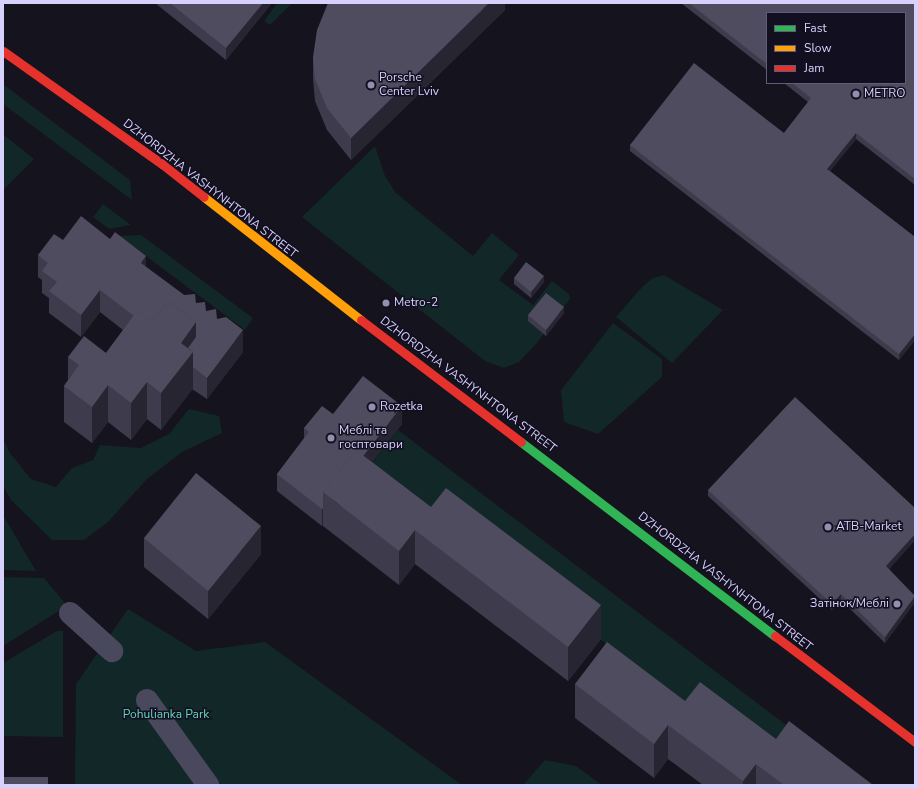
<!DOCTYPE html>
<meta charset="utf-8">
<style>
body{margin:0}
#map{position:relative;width:918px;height:788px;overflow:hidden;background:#15131d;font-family:"Nunito Sans",sans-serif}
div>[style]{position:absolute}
.green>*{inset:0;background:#122727}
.street>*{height:22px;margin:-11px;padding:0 11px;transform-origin:11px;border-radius:11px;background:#4a485d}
.fast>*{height:9px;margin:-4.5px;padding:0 4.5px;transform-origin:4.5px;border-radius:4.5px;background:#30b455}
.slow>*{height:9px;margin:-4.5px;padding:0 4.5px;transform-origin:4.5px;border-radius:4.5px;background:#ff9f0a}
.jam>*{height:9px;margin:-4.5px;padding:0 4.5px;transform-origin:4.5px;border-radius:4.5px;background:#e5322d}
.wall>*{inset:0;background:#3e3c4c}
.shaded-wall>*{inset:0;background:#272531}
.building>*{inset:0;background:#4f4c5f}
.dots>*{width:11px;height:11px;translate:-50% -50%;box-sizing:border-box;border:2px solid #120f21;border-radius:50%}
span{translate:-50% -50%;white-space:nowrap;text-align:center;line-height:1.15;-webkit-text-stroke:3px #120f21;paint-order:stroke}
.poi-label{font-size:12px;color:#d7d2fc}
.left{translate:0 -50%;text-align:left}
.right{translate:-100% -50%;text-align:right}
.street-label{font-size:12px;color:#d7d2fc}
.park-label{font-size:12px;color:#63d6ba}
.frame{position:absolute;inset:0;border:4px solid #d7d2fc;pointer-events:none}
.legend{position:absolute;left:766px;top:12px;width:140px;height:72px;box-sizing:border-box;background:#120f21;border:1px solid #615d79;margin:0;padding:5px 7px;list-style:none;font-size:12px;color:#d7d2fc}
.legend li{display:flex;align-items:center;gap:8px;height:20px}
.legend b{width:20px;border:1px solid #615d79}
</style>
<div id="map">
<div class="green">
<div style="clip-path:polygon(277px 3px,292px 3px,270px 25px,264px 21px)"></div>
<div style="clip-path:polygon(3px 84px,130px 180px,132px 200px,3px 104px)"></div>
<div style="clip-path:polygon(3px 134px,34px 159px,3px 190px)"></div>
<div style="clip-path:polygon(375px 146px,385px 176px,396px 193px,473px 256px,492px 233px,519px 255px,499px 280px,533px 305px,552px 281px,569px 294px,570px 299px,537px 343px,519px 362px,504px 368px,485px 361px,302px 217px)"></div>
<div style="clip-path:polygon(103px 204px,131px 225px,109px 229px,93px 217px)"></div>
<div style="clip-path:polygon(141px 235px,253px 318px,245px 330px,119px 236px)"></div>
<div style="clip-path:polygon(664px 275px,723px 310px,672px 363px,616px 317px,643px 286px,653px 278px)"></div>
<div style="clip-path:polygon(613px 323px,662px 359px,662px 377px,598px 434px,564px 422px,561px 390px)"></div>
<div style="clip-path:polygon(189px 409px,219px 416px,222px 433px,182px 452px,147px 479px,108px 522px,84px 540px,52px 540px,11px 500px,3px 486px,3px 439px,10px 453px,31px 479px,56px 487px,72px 468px,93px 460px,100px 445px,141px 448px,169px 434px)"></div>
<div style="clip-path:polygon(398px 430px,865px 785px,776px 773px,446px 522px,356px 484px)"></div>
<div style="clip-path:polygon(3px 515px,36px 571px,3px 570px)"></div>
<div style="clip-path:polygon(3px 577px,44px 578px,64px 602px,62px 609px,3px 646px)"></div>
<div style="clip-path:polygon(128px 609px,196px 651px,265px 642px,462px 785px,75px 785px,76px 684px)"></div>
<div style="clip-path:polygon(57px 631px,63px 631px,63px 737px,3px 736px,3px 663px)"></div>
<div style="clip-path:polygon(545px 760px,576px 766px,602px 785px,523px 785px)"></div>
</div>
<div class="street">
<div style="left:70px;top:613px;width:57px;rotate:42.1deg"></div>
<div style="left:147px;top:700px;width:105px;rotate:54.3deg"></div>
</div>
<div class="fast">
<div style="left:521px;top:442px;width:320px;rotate:37.4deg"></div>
</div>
<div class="slow">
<div style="left:204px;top:197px;width:199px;rotate:38.1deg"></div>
</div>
<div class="jam">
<div style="left:3px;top:51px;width:195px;rotate:35.4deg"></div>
<div style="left:162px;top:164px;width:53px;rotate:38.2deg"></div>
<div style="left:361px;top:320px;width:201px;rotate:37.3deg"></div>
<div style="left:775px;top:636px;width:176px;rotate:37.1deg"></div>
</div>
<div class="wall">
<div style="clip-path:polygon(155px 3px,272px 3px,226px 60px)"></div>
<div style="clip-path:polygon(505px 3px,505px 10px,351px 160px,327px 130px,315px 101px,313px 79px,313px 57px)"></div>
<div style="clip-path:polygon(681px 3px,915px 3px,915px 185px,856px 139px,830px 171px,915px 237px,915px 340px,899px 360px,630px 151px,630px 145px,784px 133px,808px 102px,784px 83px,905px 83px,767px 13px,767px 70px)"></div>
<div style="clip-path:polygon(63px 240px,146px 267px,217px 319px,243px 352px,207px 399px,192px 389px,161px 430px,147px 419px,131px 440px,108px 422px,92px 443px,64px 422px,64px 386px,68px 380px,68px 357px,106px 353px,123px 330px,100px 312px,81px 337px,49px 313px,49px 298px,42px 293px,42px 280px,38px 277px,38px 255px)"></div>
<div style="clip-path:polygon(514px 278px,544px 282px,531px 298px,514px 284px)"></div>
<div style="clip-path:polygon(564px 313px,546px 336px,528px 321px,528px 315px)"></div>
<div style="clip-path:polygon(333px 414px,402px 424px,372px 462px,601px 639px,568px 681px,415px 564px,399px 585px,323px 526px,323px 525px,322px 526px,277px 491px,277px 474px,304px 438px,304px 428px)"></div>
<div style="clip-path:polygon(708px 490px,915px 508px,915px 540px,889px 569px,915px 602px,885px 643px,841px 600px,832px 610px,708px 496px)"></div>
<div style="clip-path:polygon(144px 538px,261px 554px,208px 619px,144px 567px)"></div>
<div style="clip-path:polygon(575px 684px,685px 701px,776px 739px,873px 785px,703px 785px,668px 759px,654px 778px,575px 718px)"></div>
</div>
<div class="shaded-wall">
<div style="clip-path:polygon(263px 3px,272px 3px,226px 60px,226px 48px)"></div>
<div style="clip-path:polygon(489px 3px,505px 3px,505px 10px,351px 160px,351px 138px)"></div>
<div style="clip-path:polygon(856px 133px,856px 139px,827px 175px,827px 169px)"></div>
<div style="clip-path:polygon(146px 256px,146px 278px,141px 263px)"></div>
<div style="clip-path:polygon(544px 276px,544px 282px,531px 298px,531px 292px)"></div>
<div style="clip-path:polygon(100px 290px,100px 312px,81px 337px,81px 315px)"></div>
<div style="clip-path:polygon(564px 307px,564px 313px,546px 336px,546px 330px)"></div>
<div style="clip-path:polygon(196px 322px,196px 359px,193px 364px,193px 389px,161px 430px,161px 393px,181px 343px)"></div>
<div style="clip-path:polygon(243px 330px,243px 352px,207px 399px,207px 378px)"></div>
<div style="clip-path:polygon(915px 334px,915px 340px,899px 360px,899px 354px)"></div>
<div style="clip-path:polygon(147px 382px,147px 419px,131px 440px,131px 403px)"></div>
<div style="clip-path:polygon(108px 385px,108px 422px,92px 443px,92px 407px)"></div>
<div style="clip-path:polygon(402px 406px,402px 424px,339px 505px,331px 498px)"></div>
<div style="clip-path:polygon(323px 508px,323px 525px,322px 526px,322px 509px)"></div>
<div style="clip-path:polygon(261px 526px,261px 554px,208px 619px,208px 591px)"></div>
<div style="clip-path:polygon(415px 530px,415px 564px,399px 585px,399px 551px)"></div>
<div style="clip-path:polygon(915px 534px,915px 540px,886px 573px,886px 566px)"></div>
<div style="clip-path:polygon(841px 594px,841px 600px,832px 610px,832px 604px)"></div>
<div style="clip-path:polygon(915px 596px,915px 602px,885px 643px,885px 637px)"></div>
<div style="clip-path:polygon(601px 605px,601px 639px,568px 681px,568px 647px)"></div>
<div style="clip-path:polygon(668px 725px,668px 759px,654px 778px,654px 744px)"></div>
<div style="clip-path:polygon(756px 764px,756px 785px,743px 785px,743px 781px)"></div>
</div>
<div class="building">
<div style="clip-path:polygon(170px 3px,263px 3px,226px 48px)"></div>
<div style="clip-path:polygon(328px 3px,489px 3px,351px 138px,327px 108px,315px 79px,313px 57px,317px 30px)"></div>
<div style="clip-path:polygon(689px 3px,915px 3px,915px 179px,856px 133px,827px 169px,915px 237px,915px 334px,899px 354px,630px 145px,694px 63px,784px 133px,811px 98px,792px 83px,905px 83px,905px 13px,767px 13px,767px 64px)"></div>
<div style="clip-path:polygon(81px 216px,110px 239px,115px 232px,146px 256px,141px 263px,184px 295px,195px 294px,196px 303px,205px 302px,206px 311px,216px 309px,217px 319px,226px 317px,243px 330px,207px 378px,193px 367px,193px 352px,188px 348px,196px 337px,196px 322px,168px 301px,152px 322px,137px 311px,134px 316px,100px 290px,81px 315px,49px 291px,57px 282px,42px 271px,48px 263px,38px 255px,54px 234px,63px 240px)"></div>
<div style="clip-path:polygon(526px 262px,544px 276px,531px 292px,514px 278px)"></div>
<div style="clip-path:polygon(546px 293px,564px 307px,546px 330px,528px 315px)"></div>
<div style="clip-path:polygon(168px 301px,196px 322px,181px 343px,193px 352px,161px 393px,147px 382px,131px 403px,108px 385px,92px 407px,64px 386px,79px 365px,68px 357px,84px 336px,106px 353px,137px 311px,152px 322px)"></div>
<div style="clip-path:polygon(363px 376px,402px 406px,363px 456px,356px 450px,323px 492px,323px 508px,322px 509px,277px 474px,309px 432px,304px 428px,322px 406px,333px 414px)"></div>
<div style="clip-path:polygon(795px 397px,915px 508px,915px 534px,886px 566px,915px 596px,885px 637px,841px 594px,832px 604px,708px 490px)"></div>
<div style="clip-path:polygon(356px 450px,431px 507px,446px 488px,601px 605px,568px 647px,415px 530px,399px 551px,323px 492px)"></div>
<div style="clip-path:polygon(196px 473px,261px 526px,208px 591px,144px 538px)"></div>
<div style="clip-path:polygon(607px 642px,685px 701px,700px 682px,776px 739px,789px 721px,873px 785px,784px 785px,756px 764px,743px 781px,668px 725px,654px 744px,575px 684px)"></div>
<div style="clip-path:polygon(3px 777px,48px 777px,48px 785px,3px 785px)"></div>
</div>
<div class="dots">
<div style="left:371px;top:85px;background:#938fae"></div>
<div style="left:856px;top:94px;background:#938fae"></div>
<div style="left:386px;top:303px;background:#938fae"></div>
<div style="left:372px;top:407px;background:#938fae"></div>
<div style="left:331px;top:438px;background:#938fae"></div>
<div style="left:828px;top:527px;background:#938fae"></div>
<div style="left:897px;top:604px;background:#938fae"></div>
</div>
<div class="poi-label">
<span class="left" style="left:379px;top:85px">Porsche<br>Center Lviv</span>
<span class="left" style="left:864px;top:94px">METRO</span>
<span class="left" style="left:394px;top:303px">Metro-2</span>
<span class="left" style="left:380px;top:407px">Rozetka</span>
<span class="left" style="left:339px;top:438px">Меблі та<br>госптовари</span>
<span class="left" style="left:836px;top:527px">ATB-Market</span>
<span class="right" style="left:889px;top:604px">Затінок/Меблі</span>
</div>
<div class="street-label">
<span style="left:210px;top:189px;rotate:38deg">DZHORDZHA VASHYNHTONA STREET</span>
<span style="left:468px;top:385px;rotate:37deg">DZHORDZHA VASHYNHTONA STREET</span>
<span style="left:725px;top:582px;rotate:38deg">DZHORDZHA VASHYNHTONA STREET</span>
</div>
<div class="park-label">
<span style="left:166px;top:715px">Pohulianka Park</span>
</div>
<div class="frame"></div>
<ul class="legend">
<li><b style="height:5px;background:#30b455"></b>Fast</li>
<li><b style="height:5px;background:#ff9f0a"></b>Slow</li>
<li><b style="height:5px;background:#e5322d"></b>Jam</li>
</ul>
</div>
